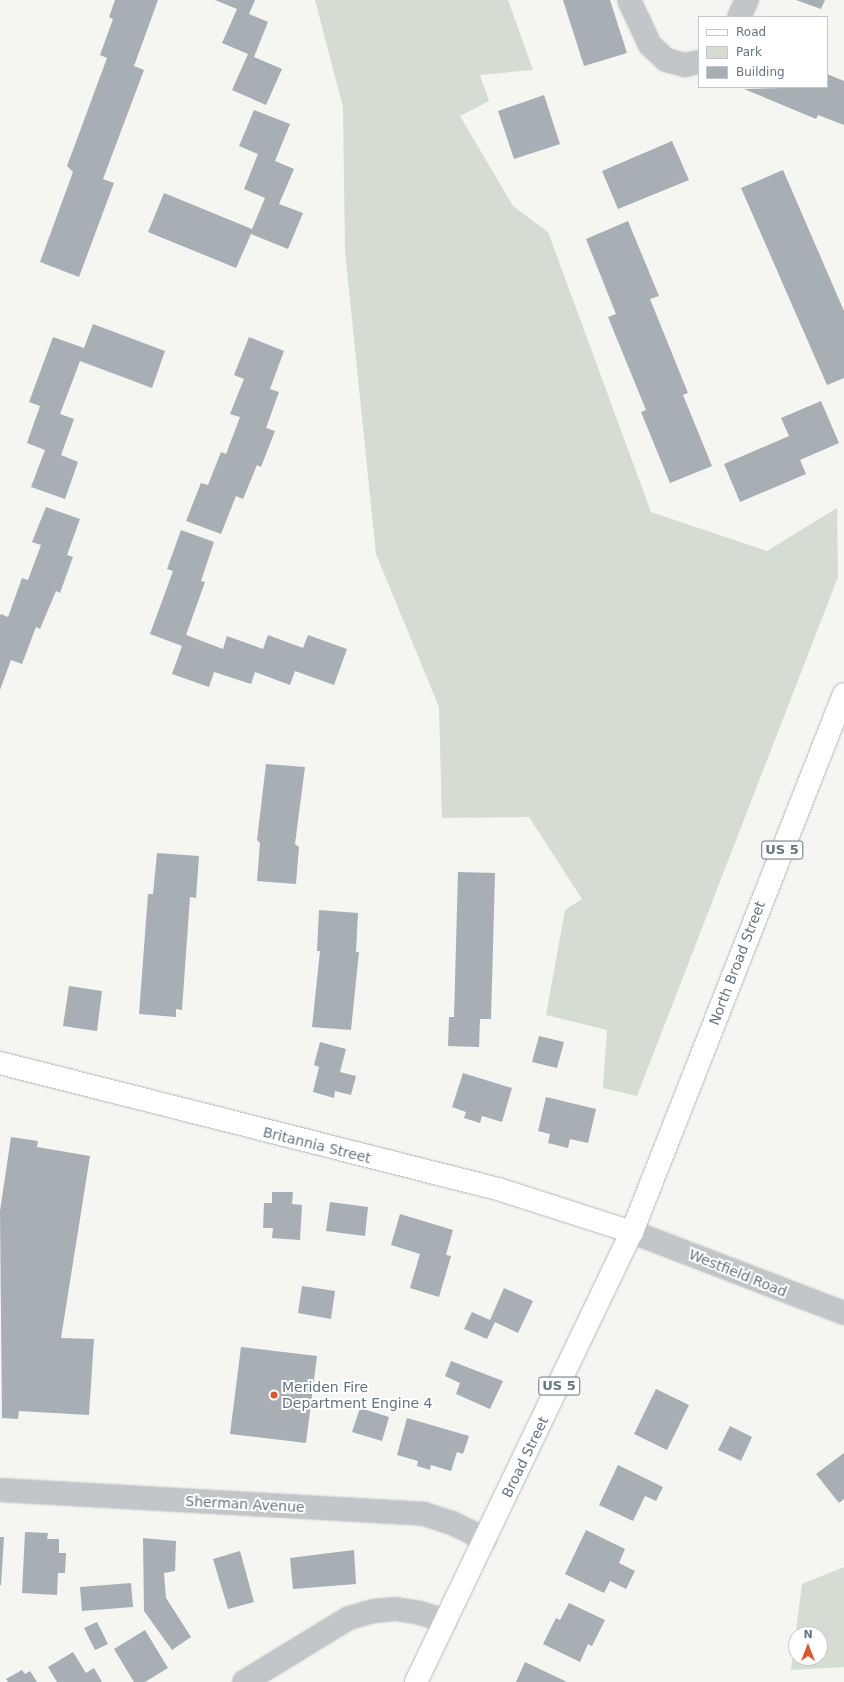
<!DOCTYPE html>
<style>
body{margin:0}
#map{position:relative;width:844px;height:1682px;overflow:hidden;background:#f5f5f1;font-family:"DejaVu Sans",sans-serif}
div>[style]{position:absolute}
.green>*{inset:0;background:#d5dcd2}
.building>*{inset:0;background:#a7afb4}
.roads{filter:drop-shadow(0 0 1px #b5b9bd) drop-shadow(0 0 1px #b5b9bd)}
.minor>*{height:22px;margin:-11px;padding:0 11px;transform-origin:11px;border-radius:11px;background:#c2c6c9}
.major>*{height:22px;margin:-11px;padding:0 11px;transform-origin:11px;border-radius:11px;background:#fff}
.dots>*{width:11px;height:11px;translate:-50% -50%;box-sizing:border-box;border:2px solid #fff;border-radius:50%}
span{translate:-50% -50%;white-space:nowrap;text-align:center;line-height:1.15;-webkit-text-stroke:4px #fff;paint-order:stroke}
.shield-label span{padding:1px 3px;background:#fff;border:1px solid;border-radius:3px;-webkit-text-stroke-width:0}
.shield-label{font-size:13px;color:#647482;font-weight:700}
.street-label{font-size:14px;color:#647482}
.poi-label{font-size:14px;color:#647482}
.left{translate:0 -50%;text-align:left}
.legend{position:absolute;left:698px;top:16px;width:130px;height:72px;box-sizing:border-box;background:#fff;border:1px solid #c1c7cd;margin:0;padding:5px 7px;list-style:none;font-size:12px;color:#647482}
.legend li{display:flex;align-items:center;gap:8px;height:20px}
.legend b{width:20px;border:1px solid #c1c7cd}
.north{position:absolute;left:788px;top:1626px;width:40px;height:40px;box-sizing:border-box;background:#fff;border:1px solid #c1c7cd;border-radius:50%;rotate:0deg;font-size:11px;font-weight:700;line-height:16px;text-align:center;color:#647482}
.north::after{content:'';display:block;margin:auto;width:14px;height:18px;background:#e15624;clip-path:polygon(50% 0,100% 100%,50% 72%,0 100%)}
</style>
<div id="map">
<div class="green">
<div style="clip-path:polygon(315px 0,508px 0,533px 70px,480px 75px,489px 101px,460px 116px,513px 206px,548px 232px,651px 512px,767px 551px,837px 508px,838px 577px,637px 1096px,603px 1088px,607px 1030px,546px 1015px,565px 910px,582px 899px,529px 817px,442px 818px,439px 707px,376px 554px,345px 251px,343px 107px)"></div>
<div style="clip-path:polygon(evenodd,844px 1567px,844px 1667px,791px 1670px,802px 1584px,844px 1567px,796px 1634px,820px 1634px,820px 1658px,796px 1658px,796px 1634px)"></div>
</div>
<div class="building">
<div style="clip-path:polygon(115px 0,158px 0,134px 66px,144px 70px,103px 179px,114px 183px,79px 277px,40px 262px,73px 172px,67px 166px,107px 58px,100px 55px,113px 19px,109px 17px)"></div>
<div style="clip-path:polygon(215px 0,255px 0,249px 14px,268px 22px,254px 57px,282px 69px,266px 105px,232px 90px,248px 54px,222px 43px,237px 9px)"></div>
<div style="clip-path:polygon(563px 0,610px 0,627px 53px,584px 66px)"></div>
<div style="clip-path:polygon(796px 0,825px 0,821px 9px)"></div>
<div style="clip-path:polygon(827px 74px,844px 81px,844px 125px,818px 115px,816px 119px,744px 89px,827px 87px)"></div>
<div style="clip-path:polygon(544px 95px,560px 144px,514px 159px,498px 111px)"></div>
<div style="clip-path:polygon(254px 110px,290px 124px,275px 161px,294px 169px,279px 204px,303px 213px,288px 249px,251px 234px,236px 268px,148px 232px,164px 193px,252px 229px,265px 198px,244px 189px,258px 154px,239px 146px)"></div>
<div style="clip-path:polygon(672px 141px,689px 180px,618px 209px,602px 171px)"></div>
<div style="clip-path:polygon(783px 170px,844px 311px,844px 378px,827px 385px,741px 188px)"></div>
<div style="clip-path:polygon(628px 221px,659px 296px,650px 299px,688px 393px,683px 395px,712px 466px,670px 483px,641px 412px,646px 410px,608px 317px,616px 314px,586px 239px)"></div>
<div style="clip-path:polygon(93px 324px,165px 351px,152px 388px,80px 361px,60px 414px,74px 419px,61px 455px,78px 462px,65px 499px,31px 487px,45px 450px,27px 443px,40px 406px,29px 402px,53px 337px,84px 348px)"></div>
<div style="clip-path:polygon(249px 337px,284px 351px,270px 389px,279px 392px,266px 428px,275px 431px,261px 467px,257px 465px,243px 499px,236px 496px,221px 534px,186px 521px,201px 483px,208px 485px,221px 452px,226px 454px,240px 417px,230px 414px,244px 379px,234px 375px)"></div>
<div style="clip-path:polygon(821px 401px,839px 443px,800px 460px,806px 474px,740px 502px,724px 464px,789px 436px,781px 418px)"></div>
<div style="clip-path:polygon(46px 507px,80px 519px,67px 555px,73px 557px,60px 593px,56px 591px,40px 629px,36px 627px,22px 664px,11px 660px,0 690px,0 616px,1px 614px,8px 617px,22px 578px,28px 580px,41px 545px,32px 542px)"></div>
<div style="clip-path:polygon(181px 530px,214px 542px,201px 581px,205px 582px,186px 635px,223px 649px,227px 636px,263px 649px,268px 635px,303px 648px,308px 635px,347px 649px,334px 685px,295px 671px,290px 685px,255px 672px,251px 684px,214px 672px,209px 687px,172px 674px,182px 646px,150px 634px,173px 571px,167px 569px)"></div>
<div style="clip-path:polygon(266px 764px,305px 767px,295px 844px,299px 847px,296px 884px,257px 881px,260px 843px,257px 840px)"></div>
<div style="clip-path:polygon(157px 853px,199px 856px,196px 898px,190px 897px,182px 1010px,176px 1009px,176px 1017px,139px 1014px,148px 894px,153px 894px)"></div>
<div style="clip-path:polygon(458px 872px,495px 873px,491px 1019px,480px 1019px,479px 1047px,448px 1046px,449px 1017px,454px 1017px)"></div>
<div style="clip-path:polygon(319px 910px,358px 913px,356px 952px,359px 952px,351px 1030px,312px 1027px,320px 951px,317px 951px)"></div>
<div style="clip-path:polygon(69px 986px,102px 991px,97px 1031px,63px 1026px)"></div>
<div style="clip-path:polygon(539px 1036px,564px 1042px,557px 1068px,532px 1062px)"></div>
<div style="clip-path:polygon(320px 1042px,346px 1049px,340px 1072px,356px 1076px,351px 1095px,335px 1091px,334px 1098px,313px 1092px,319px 1067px,314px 1065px)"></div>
<div style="clip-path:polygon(463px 1073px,512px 1088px,502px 1122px,482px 1116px,480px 1123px,464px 1118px,466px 1112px,452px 1107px)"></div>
<div style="clip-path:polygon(546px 1097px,596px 1109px,588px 1143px,570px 1139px,568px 1148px,548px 1143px,550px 1134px,538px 1131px)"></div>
<div style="clip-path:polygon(11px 1137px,38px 1141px,37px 1147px,90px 1156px,61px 1338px,94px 1339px,89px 1415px,19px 1411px,18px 1419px,2px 1418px,0 1211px)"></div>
<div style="clip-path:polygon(272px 1192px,293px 1192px,292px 1204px,302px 1205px,300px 1240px,272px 1238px,273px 1228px,263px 1228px,264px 1203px,272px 1203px)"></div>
<div style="clip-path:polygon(330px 1202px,368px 1207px,365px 1236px,326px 1231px)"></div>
<div style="clip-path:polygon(400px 1214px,453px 1230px,446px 1255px,451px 1256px,439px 1297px,410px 1288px,420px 1254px,391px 1245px)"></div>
<div style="clip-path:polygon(302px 1286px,335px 1291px,331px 1319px,298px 1313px)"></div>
<div style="clip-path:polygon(504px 1288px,533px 1301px,518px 1333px,495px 1322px,487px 1339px,464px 1329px,472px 1312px,490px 1320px)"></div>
<div style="clip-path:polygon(241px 1347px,317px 1356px,306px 1443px,230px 1434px)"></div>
<div style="clip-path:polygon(451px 1361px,503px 1381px,490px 1409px,456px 1394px,460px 1383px,445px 1376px)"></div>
<div style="clip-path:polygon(656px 1389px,689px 1405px,667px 1450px,634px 1434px)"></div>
<div style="clip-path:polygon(360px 1408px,389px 1417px,382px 1441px,352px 1432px)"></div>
<div style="clip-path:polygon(407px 1418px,469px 1436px,463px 1454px,457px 1452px,451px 1471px,431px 1465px,430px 1470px,417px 1466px,418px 1461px,397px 1455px)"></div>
<div style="clip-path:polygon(730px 1426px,752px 1437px,741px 1461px,718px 1450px)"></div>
<div style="clip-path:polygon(844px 1453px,844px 1499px,839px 1503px,816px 1474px)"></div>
<div style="clip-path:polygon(618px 1465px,663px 1487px,656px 1501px,645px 1496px,633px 1521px,599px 1505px)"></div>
<div style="clip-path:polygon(586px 1530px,625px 1549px,619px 1563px,635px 1571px,626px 1589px,610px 1581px,604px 1593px,565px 1574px)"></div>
<div style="clip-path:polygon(25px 1532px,48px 1533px,47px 1539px,59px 1539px,59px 1553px,66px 1553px,65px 1573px,58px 1573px,57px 1595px,22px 1593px)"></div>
<div style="clip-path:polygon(0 1537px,4px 1537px,1px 1585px,0 1585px)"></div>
<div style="clip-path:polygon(143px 1538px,176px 1541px,175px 1571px,164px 1573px,166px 1598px,191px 1637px,172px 1650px,144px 1611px)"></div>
<div style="clip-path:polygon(354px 1550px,356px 1584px,293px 1589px,290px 1558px)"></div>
<div style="clip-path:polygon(240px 1551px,254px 1602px,228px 1609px,213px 1559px)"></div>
<div style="clip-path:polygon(131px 1583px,133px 1607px,82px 1611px,80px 1587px)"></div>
<div style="clip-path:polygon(569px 1603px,605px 1620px,592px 1646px,588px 1644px,580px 1662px,543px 1644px,556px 1618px,560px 1620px)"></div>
<div style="clip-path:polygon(97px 1622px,108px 1644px,95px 1650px,84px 1628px)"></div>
<div style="clip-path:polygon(145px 1630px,168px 1668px,145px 1682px,134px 1682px,114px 1649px)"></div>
<div style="clip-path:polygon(73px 1652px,86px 1673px,94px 1668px,102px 1682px,57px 1682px,48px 1667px)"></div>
<div style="clip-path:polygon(525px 1662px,567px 1682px,516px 1682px)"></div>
<div style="clip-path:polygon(22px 1670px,25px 1674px,30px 1671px,37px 1682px,8px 1682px,6px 1679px)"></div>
</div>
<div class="roads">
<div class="minor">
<div style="left:629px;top:0;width:50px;rotate:65deg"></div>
<div style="left:650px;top:45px;width:22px;rotate:43deg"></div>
<div style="left:666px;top:60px;width:20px;rotate:15deg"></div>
<div style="left:685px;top:65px;width:14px;rotate:-12deg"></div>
<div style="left:739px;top:17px;width:19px;rotate:-65deg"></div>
<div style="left:632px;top:1232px;width:227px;rotate:20.9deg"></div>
<div style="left:0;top:1490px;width:425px;rotate:3.2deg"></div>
<div style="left:424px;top:1514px;width:29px;rotate:18deg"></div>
<div style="left:452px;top:1523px;width:37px;rotate:26deg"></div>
<div style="left:244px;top:1682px;width:123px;rotate:-31.4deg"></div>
<div style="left:349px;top:1618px;width:26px;rotate:-16deg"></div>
<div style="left:374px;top:1611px;width:22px;rotate:-5deg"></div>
<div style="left:396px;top:1609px;width:24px;rotate:9deg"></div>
<div style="left:420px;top:1613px;width:27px;rotate:17deg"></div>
</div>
<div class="major">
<div style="left:0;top:1063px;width:514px;rotate:14.2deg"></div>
<div style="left:498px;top:1189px;width:141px;rotate:17.8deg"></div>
<div style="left:416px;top:1682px;width:499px;rotate:-64.4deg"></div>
<div style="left:632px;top:1232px;width:578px;rotate:-68.49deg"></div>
</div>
</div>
<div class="dots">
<div style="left:274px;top:1395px;background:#e15624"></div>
</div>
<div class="shield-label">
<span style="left:782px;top:850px">US 5</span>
<span style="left:559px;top:1386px">US 5</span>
</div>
<div class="street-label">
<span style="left:737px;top:963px;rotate:-69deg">North Broad Street</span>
<span style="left:317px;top:1145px;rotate:14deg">Britannia Street</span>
<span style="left:738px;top:1273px;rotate:22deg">Westfield Road</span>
<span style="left:525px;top:1457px;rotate:-64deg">Broad Street</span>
<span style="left:245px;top:1504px;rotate:3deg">Sherman Avenue</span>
</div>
<div class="poi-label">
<span class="left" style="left:282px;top:1395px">Meriden Fire<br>Department Engine 4</span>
</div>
<ul class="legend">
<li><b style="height:5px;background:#fff"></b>Road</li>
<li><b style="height:11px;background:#d5dcd2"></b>Park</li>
<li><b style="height:11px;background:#a7afb4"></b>Building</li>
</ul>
<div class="north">N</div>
</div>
